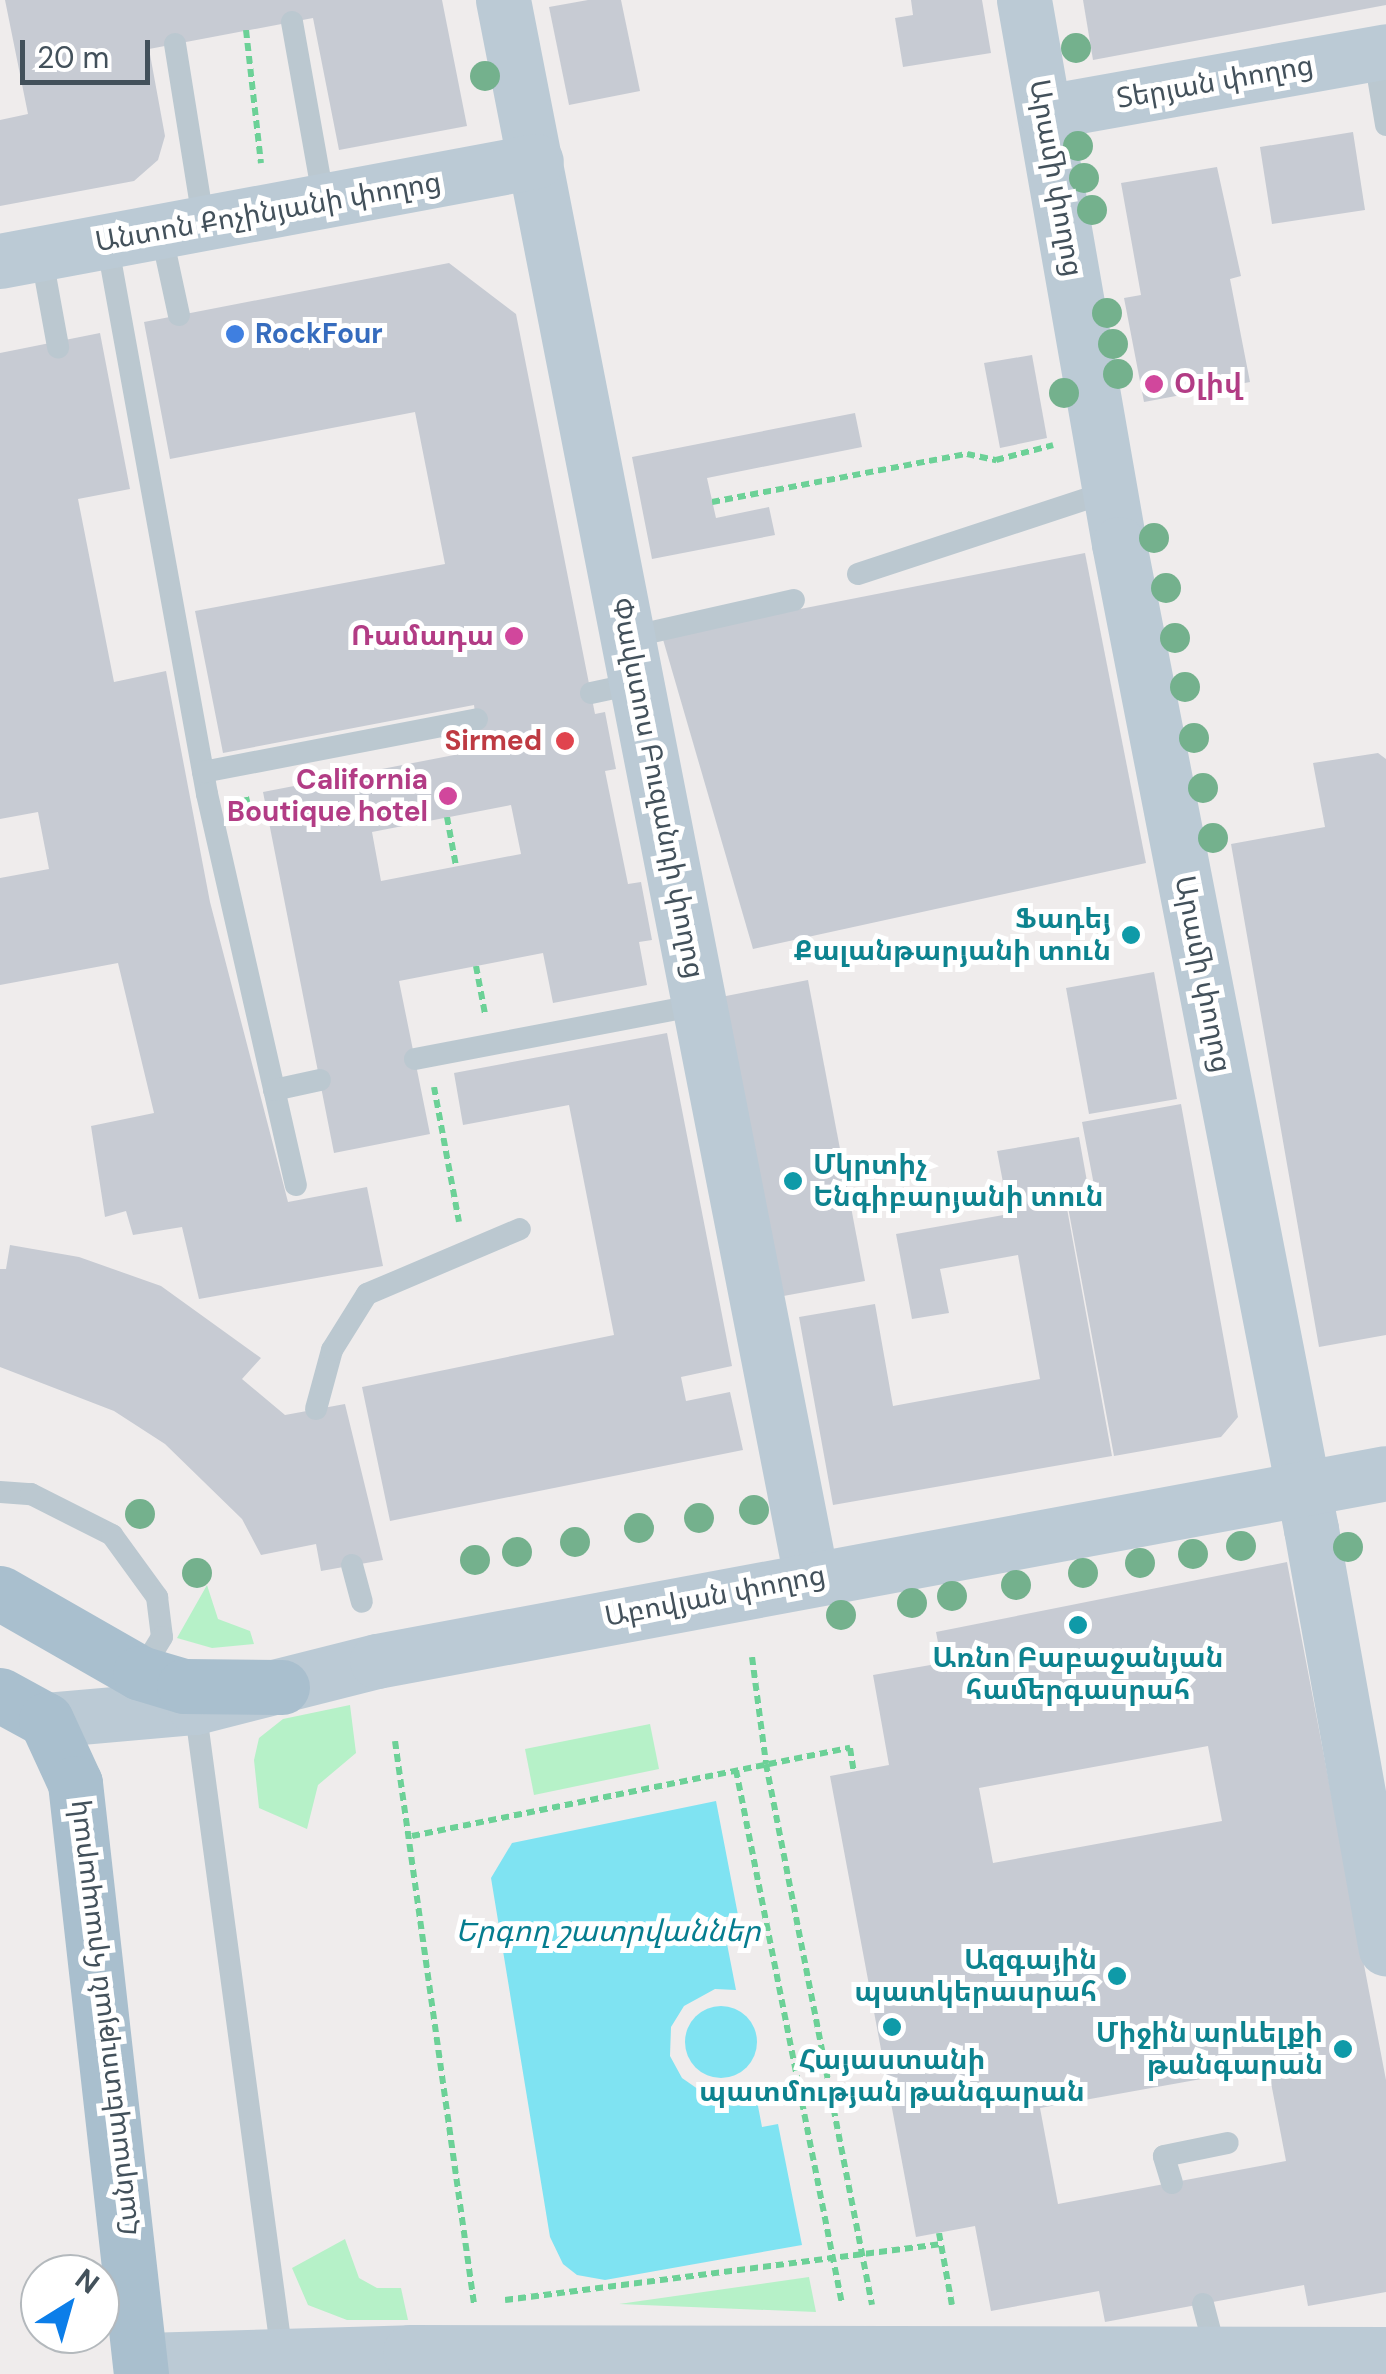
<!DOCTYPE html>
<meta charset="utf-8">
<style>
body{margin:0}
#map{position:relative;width:1386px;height:2374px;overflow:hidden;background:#efecec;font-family:"DM Sans","Noto Sans Armenian",sans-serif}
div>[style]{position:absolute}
.green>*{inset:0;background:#b6f1c8}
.water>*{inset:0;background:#7fe3f2}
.round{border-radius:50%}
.building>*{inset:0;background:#c7cbd3}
.path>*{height:6px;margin-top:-3px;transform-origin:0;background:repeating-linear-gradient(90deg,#6cd197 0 8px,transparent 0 13px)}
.lane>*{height:22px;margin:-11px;padding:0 11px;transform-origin:11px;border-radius:11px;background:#bbc8d0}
.secondary>*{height:55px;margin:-27.5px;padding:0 27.5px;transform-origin:27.5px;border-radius:27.5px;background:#bbcad5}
.primary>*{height:55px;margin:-27.5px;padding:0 27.5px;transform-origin:27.5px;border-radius:27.5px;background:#a9bfce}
.trees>*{width:30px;height:30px;margin:-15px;border-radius:50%;background:#74b18d}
.dots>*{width:28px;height:28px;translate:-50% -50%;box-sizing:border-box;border:5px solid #fff;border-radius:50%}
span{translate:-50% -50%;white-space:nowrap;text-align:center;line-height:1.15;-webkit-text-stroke:10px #fff;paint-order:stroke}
.street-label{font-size:28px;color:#43515b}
.shop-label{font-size:28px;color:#366cbe;font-weight:700}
.left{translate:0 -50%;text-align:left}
.hotel-label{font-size:28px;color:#b23c85;font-weight:700}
.right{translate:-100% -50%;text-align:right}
.health-label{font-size:28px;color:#be3a42;font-weight:700}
.culture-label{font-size:28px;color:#0d838f;font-weight:700}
.water-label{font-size:30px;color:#057d8f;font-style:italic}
.north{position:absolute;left:20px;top:2254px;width:100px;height:100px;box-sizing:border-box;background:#fff;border:2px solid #b4b9bd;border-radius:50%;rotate:37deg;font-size:28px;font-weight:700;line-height:40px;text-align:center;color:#43515b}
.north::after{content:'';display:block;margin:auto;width:35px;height:45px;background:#0c7ee9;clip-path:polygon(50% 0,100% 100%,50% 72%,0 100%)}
.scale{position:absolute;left:20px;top:40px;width:130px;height:45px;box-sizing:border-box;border:5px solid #43515b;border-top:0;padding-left:12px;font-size:30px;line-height:35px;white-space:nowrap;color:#43515b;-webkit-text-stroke:8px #fff;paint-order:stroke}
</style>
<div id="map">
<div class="green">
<div style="clip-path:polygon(207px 1585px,218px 1619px,250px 1631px,254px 1644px,212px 1648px,177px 1638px)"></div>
<div style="clip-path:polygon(350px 1705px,356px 1753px,318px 1785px,307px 1829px,259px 1808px,254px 1760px,259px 1738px,283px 1719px)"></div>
<div style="clip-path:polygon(650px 1724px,659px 1769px,534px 1795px,525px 1749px)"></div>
<div style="clip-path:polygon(345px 2239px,359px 2278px,377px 2288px,401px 2288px,408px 2320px,347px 2320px,308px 2305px,292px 2268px)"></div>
<div style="clip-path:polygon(809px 2277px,816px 2312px,619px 2304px)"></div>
</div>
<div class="water">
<div style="clip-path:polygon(716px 1801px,738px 1915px,722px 1918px,736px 1990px,715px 1989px,684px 2006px,671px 2027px,670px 2056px,682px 2078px,705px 2094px,723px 2097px,754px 2085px,762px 2127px,778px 2124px,802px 2245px,605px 2280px,577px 2275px,563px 2264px,550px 2237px,491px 1878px,512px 1843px)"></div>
<div class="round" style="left:685px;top:2006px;width:72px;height:72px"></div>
</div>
<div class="building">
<div style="clip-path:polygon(5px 0,442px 0,467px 126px,339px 150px,313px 18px,149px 49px,165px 136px,158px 160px,134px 181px,0 206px,0 120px,28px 114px)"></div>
<div style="clip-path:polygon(588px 0,621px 0,640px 91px,569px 105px,549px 7px)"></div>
<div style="clip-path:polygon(911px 0,982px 0,991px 53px,903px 67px,895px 18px,913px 15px)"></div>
<div style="clip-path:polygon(1083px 0,1386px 0,1386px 5px,1093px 60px)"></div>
<div style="clip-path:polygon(1353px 132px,1365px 210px,1272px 224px,1260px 147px)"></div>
<div style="clip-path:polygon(1217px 167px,1241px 276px,1230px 279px,1250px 382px,1144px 402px,1124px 298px,1141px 295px,1121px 183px)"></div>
<div style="clip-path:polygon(evenodd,449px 263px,516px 314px,595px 714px,605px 712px,616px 769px,605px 771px,628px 884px,641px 882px,652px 940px,639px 942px,647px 985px,553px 1003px,543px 953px,399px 981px,430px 1134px,334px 1153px,263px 792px,480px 750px,474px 705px,223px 753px,195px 611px,445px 564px,415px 412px,170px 459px,144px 322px,449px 263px,511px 805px,521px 854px,381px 881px,372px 832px,511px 805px)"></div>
<div style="clip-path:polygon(100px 333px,130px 489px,78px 499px,114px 682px,166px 671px,210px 902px,288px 1202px,367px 1187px,383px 1266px,199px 1299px,182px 1227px,133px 1235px,126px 1211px,105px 1217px,91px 1126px,154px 1113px,118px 963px,0 985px,0 878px,49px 869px,38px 812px,0 819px,0 353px)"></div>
<div style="clip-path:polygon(1032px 355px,1047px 438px,1000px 448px,984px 363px)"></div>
<div style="clip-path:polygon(855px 413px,862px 447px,707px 478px,716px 518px,769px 507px,775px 535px,652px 559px,632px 457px)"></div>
<div style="clip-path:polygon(1085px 553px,1146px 863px,753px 949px,662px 636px)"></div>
<div style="clip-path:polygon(1378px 753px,1386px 759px,1386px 1335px,1319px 1347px,1231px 844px,1325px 827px,1313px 763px)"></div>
<div style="clip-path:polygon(1154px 972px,1177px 1099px,1089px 1114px,1066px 988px)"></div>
<div style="clip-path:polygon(808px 980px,865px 1281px,778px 1297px,721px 997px)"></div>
<div style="clip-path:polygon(667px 1033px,732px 1366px,681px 1377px,686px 1401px,730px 1392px,743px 1450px,390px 1521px,362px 1387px,614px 1335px,569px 1105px,463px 1125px,454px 1073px)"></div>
<div style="clip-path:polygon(1181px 1104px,1238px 1417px,1221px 1437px,1114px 1456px,1068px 1207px,1097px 1201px,1082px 1122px)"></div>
<div style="clip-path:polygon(1079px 1137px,1090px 1198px,1066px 1203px,1112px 1456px,833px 1505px,799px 1317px,875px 1304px,893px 1406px,1040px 1379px,1018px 1255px,940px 1269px,949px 1313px,912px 1319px,896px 1234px,1009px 1214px,997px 1151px)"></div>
<div style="clip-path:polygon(10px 1245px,79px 1257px,161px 1286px,261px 1358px,242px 1379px,285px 1415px,345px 1404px,383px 1560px,321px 1571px,316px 1544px,261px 1555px,242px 1519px,165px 1444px,114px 1411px,0 1367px,0 1269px,6px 1269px)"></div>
<div style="clip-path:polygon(evenodd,1287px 1562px,1386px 2080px,1386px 2292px,1308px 2306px,1304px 2285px,1105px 2322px,1099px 2291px,991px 2311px,975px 2226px,916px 2237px,830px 1776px,889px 1765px,873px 1675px,942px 1663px,936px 1632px,1287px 1562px,1208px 1746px,1222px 1821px,993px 1863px,979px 1788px,1208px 1746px,1287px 1562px,1268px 2067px,1286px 2161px,1058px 2204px,1040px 2108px,1268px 2067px)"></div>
</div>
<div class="path">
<div style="left:246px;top:30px;width:134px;rotate:83.6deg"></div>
<div style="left:712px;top:502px;width:259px;rotate:-10.7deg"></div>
<div style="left:967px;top:454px;width:30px;rotate:12deg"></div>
<div style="left:996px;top:460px;width:59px;rotate:-14.7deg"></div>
<div style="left:246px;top:797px;width:28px;rotate:77deg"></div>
<div style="left:447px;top:817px;width:50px;rotate:79.6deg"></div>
<div style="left:476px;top:966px;width:49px;rotate:79.4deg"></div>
<div style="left:434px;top:1087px;width:137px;rotate:79.5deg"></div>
<div style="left:752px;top:1657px;width:108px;rotate:82.5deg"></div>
<div style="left:766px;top:1764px;width:551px;rotate:78.91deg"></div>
<div style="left:395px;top:1741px;width:569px;rotate:82.01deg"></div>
<div style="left:736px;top:1770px;width:544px;rotate:78.77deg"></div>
<div style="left:412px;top:1836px;width:447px;rotate:-11.4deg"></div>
<div style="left:850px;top:1748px;width:24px;rotate:81deg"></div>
<div style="left:939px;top:2233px;width:73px;rotate:79.8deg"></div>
<div style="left:505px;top:2300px;width:440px;rotate:-7.3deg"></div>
</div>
<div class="lane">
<div style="left:292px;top:22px;width:182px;rotate:79.9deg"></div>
<div style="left:175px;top:44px;width:183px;rotate:80.9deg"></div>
<div style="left:1374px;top:53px;width:73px;rotate:80.5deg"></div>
<div style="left:161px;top:232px;width:85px;rotate:77.8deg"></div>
<div style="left:107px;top:242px;width:561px;rotate:79.73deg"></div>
<div style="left:207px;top:794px;width:401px;rotate:77.2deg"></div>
<div style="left:41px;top:253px;width:96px;rotate:79.7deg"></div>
<div style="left:858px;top:574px;width:266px;rotate:-18.2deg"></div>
<div style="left:630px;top:637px;width:168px;rotate:-12.7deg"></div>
<div style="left:591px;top:693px;width:48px;rotate:-12deg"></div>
<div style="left:203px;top:772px;width:279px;rotate:-10.9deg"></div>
<div style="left:415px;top:1059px;width:289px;rotate:-10.8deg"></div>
<div style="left:274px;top:1090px;width:47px;rotate:-12.3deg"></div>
<div style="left:316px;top:1409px;width:61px;rotate:-74.8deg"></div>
<div style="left:332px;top:1350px;width:66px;rotate:-58deg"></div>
<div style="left:367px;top:1294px;width:166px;rotate:-23deg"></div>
<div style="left:0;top:1492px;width:31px;rotate:4deg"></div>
<div style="left:31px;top:1494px;width:91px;rotate:26.8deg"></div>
<div style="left:112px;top:1535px;width:77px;rotate:54deg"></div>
<div style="left:157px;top:1597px;width:40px;rotate:82.9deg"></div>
<div style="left:162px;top:1637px;width:42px;rotate:121.4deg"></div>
<div style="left:352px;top:1565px;width:38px;rotate:75deg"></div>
<div style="left:195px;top:1707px;width:654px;rotate:82.35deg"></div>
<div style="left:1172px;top:2183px;width:28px;rotate:-107deg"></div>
<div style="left:1164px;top:2156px;width:65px;rotate:-11.5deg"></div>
<div style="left:1203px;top:2304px;width:52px;rotate:75.4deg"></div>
</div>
<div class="secondary">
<div style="left:503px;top:0;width:1607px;rotate:78.95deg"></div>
<div style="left:1024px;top:0;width:552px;rotate:80.09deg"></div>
<div style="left:1119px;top:544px;width:1004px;rotate:78.97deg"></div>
<div style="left:1311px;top:1529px;width:426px;rotate:79.9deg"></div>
<div style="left:1045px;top:112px;width:346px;rotate:-10.1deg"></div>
<div style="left:0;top:261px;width:545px;rotate:-10.57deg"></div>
<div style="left:46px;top:1720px;width:150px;rotate:-5deg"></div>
<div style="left:195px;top:1707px;width:188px;rotate:-14.2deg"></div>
<div style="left:377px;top:1661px;width:1026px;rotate:-10.55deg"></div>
<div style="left:145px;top:2360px;width:265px;rotate:-1.7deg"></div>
<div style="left:410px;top:2352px;width:976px;rotate:0.12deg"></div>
</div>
<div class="primary">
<div style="left:0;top:1593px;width:161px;rotate:29.7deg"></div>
<div style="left:140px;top:1673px;width:46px;rotate:16.5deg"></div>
<div style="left:184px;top:1686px;width:98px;rotate:0.6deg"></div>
<div style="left:0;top:1695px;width:52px;rotate:28.5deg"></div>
<div style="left:46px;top:1720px;width:69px;rotate:65.3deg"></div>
<div style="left:75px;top:1783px;width:595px;rotate:83.63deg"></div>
</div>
<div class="trees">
<div style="left:1076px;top:48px"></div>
<div style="left:485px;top:76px"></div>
<div style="left:1078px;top:146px"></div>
<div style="left:1084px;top:178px"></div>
<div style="left:1092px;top:210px"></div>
<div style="left:1107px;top:313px"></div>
<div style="left:1113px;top:344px"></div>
<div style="left:1118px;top:374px"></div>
<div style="left:1064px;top:393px"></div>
<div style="left:1154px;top:538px"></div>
<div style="left:1166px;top:588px"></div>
<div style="left:1175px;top:638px"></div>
<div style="left:1185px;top:687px"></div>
<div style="left:1194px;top:738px"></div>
<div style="left:1203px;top:788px"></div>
<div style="left:1213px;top:838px"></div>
<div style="left:754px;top:1510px"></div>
<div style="left:140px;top:1514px"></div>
<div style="left:699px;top:1518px"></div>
<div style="left:639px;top:1528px"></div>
<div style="left:575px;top:1542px"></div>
<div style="left:1241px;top:1546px"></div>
<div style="left:1348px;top:1547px"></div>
<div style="left:517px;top:1552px"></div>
<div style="left:1193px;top:1554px"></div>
<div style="left:475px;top:1560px"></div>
<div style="left:1140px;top:1563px"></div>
<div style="left:197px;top:1573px"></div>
<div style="left:1083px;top:1573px"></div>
<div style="left:1016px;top:1585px"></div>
<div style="left:952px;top:1596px"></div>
<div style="left:912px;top:1603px"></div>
<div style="left:841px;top:1615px"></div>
</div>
<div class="dots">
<div style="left:235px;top:334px;background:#3f7fe0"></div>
<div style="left:1154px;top:384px;background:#d1479c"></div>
<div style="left:514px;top:636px;background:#d1479c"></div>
<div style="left:565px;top:741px;background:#e0444e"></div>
<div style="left:448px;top:796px;background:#d1479c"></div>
<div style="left:1131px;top:935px;background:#0f9aa8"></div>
<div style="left:793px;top:1181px;background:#0f9aa8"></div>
<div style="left:1078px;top:1625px;background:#0f9aa8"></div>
<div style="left:1117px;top:1976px;background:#0f9aa8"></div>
<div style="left:892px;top:2027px;background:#0f9aa8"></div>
<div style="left:1343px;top:2049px;background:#0f9aa8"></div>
</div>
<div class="street-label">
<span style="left:1215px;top:82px;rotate:-10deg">Տերյան փողոց</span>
<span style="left:1056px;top:178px;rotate:80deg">Արամի փողոց</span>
<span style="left:268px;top:212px;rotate:-10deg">Անտոն Քոչինյանի փողոց</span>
<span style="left:658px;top:788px;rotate:79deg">Փավստոս Բուզանդի փողոց</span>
<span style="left:1203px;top:974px;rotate:79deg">Արամի փողոց</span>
<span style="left:715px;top:1596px;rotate:-11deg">Աբովյան փողոց</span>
<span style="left:103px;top:2018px;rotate:-97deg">Հանրապետության հրապարակ</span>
</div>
<div class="shop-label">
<span class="left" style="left:255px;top:334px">RockFour</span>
</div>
<div class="hotel-label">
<span class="left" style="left:1174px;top:384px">Օլիվ</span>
<span class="right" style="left:494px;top:636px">Ռամադա</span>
<span class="right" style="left:428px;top:796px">California<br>Boutique hotel</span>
</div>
<div class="health-label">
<span class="right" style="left:542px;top:741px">Sirmed</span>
</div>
<div class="culture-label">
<span class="right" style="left:1111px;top:935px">Ֆադեյ<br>Քալանթարյանի տուն</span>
<span class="left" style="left:813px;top:1181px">Մկրտիչ<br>Ենգիբարյանի տուն</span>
<span style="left:1078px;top:1674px">Առնո Բաբաջանյան<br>համերգասրահ</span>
<span class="right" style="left:1097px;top:1976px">Ազգային<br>պատկերասրահ</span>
<span class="right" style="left:1323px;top:2049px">Միջին արևելքի<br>թանգարան</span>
<span style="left:892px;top:2076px">Հայաստանի<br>պատմության թանգարան</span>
</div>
<div class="water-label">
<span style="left:608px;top:1931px">Երգող շատրվաններ</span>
</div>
<div class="north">N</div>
<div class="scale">20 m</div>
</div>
